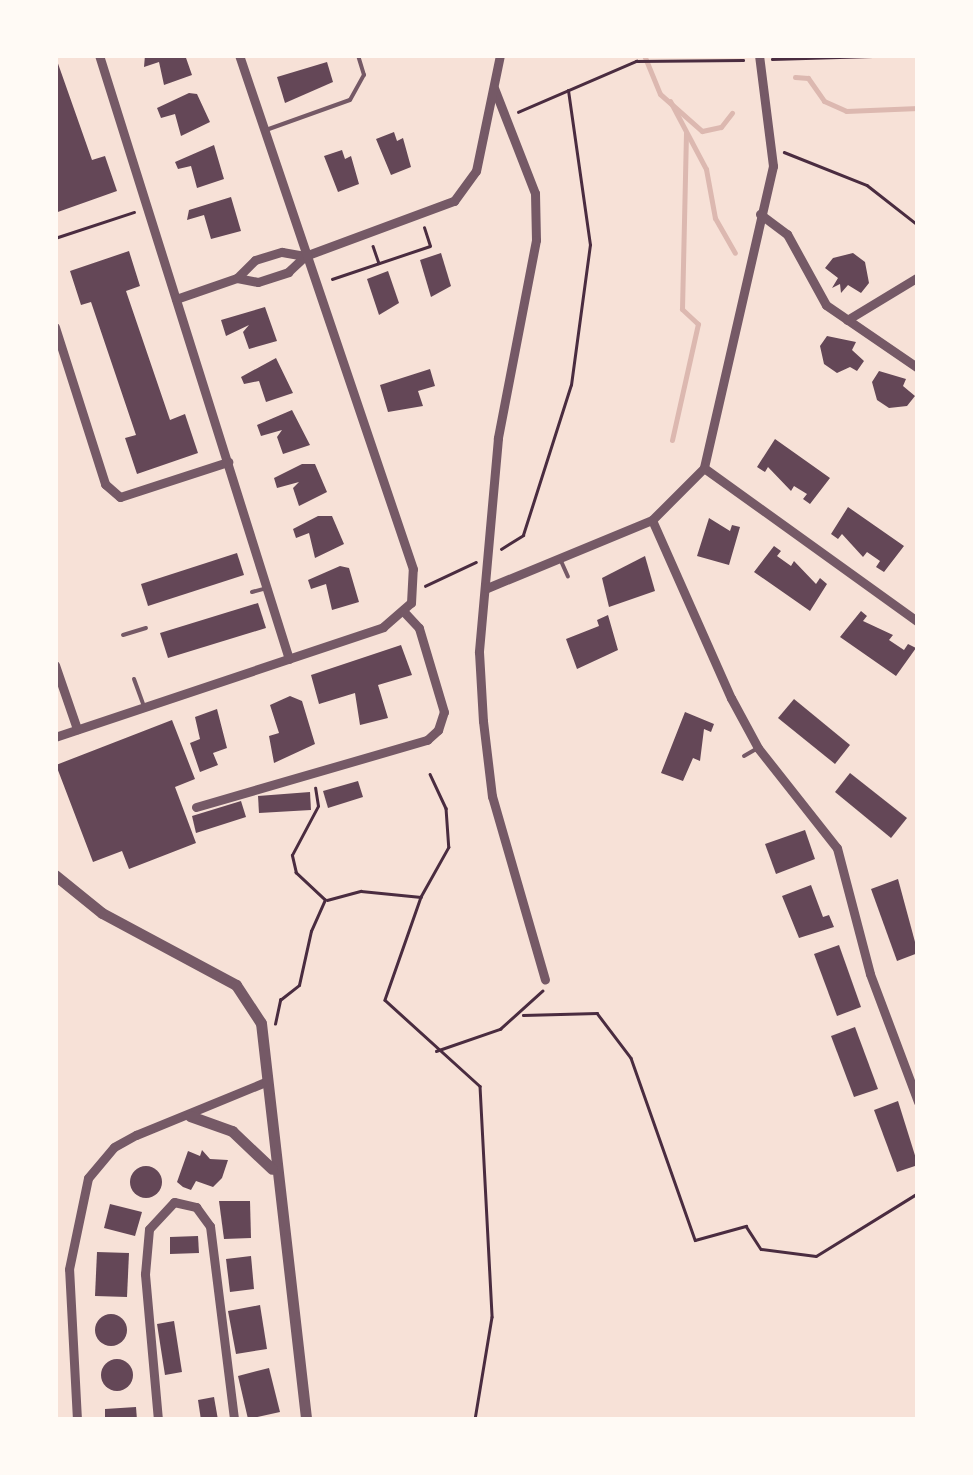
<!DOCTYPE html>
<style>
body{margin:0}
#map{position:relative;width:973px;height:1475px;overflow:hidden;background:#f7e1d7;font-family:"Exo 2",sans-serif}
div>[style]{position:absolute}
.stream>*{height:5px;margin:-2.5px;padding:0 2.5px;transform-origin:2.5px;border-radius:2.5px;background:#dcb8b0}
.building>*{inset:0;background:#644757}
.round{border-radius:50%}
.path>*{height:2.5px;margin:-1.25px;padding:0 1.25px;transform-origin:1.25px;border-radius:1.25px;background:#4a2c40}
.service>*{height:4px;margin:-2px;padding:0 2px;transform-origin:2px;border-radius:2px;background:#755966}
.minor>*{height:9px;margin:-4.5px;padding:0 4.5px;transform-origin:4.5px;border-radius:4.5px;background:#755966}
.tertiary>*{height:11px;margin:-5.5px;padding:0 5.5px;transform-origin:5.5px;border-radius:5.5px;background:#755966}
span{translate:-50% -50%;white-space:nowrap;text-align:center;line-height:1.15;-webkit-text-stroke:10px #fffaf5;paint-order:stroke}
.frame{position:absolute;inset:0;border:58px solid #fffaf5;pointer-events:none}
</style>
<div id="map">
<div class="stream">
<div style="left:644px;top:55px;width:42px;rotate:67.7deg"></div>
<div style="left:660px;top:94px;width:56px;rotate:41.4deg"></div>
<div style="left:702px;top:131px;width:19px;rotate:-12deg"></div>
<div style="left:721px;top:127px;width:18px;rotate:-52deg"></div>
<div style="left:795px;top:77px;width:13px;rotate:4deg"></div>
<div style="left:808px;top:78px;width:28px;rotate:55deg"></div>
<div style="left:824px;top:101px;width:24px;rotate:24deg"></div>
<div style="left:846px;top:111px;width:72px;rotate:-2.4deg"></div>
<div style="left:670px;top:101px;width:77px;rotate:62.1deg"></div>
<div style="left:706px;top:169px;width:50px;rotate:79.6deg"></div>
<div style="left:715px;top:218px;width:40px;rotate:60.3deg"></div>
<div style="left:672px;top:440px;width:119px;rotate:-77.4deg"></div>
<div style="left:698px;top:324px;width:22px;rotate:-137deg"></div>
<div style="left:682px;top:309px;width:176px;rotate:-88.7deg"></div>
</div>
<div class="building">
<div style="clip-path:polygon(55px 55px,92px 160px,105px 156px,117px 191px,55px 213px)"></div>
<div style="clip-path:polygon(145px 55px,185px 55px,192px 75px,164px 85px,159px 62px,144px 67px)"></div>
<div style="clip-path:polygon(327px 62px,333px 82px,285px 103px,277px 77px)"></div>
<div style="clip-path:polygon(189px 93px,197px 94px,210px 122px,181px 136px,175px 114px,161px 118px,157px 108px)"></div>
<div style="clip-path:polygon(394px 132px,397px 141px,403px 138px,411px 167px,391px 175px,376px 139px)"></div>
<div style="clip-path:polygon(214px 145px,224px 179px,197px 188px,191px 166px,178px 169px,175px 162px)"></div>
<div style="clip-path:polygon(342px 150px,345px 159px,351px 156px,359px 184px,338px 192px,324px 156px)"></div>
<div style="clip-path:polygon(231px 197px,241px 231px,211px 239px,204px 215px,187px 220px,189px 210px)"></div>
<div style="clip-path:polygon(129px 251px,140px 286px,126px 291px,170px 420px,185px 414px,198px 453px,137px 474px,125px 438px,136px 435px,91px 302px,81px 305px,70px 271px)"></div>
<div style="clip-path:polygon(441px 253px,451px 286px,431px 297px,420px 260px)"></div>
<div style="clip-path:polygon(853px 253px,865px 262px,869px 283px,861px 293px,848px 285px,841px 293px,840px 284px,832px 288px,838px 278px,825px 268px,833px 258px)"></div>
<div style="clip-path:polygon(388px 271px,399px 303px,379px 315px,367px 279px)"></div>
<div style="clip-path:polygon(265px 307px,277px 341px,249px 349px,243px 332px,249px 325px,226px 336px,221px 320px)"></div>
<div style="clip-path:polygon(827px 336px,856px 342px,852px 350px,864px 361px,857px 371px,850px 367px,837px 373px,824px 364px,820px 346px)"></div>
<div style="clip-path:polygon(276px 358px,293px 393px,266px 402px,259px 381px,244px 384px,241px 377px)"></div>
<div style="clip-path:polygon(430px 369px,435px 386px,418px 391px,423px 406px,388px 412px,380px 385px)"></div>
<div style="clip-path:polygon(879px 371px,906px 379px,903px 386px,915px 396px,907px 406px,889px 408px,877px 400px,872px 382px)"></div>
<div style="clip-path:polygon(292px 410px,310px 445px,283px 454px,277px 437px,282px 430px,261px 436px,257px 425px)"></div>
<div style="clip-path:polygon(775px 439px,830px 478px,810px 504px,803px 499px,807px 494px,794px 486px,791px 491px,768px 467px,765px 472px,757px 467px)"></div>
<div style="clip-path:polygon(302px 464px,315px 464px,327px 492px,299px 506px,293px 488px,299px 482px,277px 488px,274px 478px)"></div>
<div style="clip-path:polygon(848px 507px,904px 546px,884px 572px,876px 567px,880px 561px,867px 552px,863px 557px,842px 534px,838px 539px,831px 534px)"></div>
<div style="clip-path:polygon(318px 516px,332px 516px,344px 544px,315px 558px,309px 533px,296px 538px,293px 529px)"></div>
<div style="clip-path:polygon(709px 518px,730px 531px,732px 525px,740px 527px,729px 565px,697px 556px)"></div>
<div style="clip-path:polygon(774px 546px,781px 551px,777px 556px,791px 566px,794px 561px,816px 584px,820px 578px,827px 584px,810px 611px,754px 572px)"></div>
<div style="clip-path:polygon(237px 553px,244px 575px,148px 606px,141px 584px)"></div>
<div style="clip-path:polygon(645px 556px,655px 591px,609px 607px,602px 578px)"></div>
<div style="clip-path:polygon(340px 566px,349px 568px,359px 602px,332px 610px,326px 584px,311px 589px,308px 580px)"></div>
<div style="clip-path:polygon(258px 603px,266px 628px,168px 658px,160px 633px)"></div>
<div style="clip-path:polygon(861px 611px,867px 616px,863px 621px,893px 635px,889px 640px,904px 650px,908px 644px,916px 648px,896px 676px,840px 637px)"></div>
<div style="clip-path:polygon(608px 615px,618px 650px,577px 669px,566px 639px,599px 626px,597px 620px)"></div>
<div style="clip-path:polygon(401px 645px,412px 675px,378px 685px,388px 718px,360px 725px,355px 693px,319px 704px,311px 675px)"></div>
<div style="clip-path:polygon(290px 696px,302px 701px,315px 744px,274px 763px,269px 736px,279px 733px,270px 705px)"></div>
<div style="clip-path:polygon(794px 699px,850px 745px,835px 764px,778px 718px)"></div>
<div style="clip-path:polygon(217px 709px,227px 748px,213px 753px,218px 765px,200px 772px,190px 743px,200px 739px,195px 717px)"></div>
<div style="clip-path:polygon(685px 712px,714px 724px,711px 732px,704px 729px,700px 761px,693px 758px,683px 781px,661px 773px)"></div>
<div style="clip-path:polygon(172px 720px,195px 779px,175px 787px,196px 843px,129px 869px,122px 851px,93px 862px,56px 765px)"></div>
<div style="clip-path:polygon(850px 773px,907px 818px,891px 838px,835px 792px)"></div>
<div style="clip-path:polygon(358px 781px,363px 797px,328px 808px,323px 791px)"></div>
<div style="clip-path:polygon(310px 792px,311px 810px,259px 813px,258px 796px)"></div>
<div style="clip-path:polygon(241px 801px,246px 817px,196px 833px,192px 816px)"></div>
<div style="clip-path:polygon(805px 830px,815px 859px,776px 874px,765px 844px)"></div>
<div style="clip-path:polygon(898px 879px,918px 953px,897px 961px,871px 889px)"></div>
<div style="clip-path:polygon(811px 885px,823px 917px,829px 915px,834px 927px,799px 938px,782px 896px)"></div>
<div style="clip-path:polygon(839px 945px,861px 1007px,837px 1016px,814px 954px)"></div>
<div style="clip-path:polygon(855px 1027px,878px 1089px,854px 1097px,831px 1036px)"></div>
<div style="clip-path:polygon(898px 1101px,918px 1165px,897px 1172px,874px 1110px)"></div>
<div style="clip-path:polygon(202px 1150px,210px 1159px,228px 1160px,222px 1178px,213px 1187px,196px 1181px,191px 1190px,183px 1187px,177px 1182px,188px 1151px,200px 1156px)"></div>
<div class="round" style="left:130px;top:1166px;width:32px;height:32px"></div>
<div style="clip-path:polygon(219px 1201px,250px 1201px,251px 1238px,224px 1239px)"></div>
<div style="clip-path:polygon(110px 1204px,142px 1212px,135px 1236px,104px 1228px)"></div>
<div style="clip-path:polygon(198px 1236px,199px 1253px,170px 1254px,170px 1237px)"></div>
<div style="clip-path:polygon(97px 1252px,129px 1253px,127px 1297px,95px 1296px)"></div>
<div style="clip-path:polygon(251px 1256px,254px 1289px,230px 1292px,226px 1259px)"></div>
<div style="clip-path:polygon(260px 1305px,267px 1349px,236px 1354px,228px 1311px)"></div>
<div class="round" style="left:95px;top:1314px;width:32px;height:32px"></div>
<div style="clip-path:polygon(174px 1321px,182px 1372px,165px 1375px,157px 1324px)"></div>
<div class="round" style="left:101px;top:1359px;width:32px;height:32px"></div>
<div style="clip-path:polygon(269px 1368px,280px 1412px,248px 1419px,238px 1376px)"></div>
<div style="clip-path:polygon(214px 1397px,218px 1420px,201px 1420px,198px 1400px)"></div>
<div style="clip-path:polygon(136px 1407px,137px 1420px,105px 1420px,105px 1409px)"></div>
</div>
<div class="path">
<div style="left:772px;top:59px;width:134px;rotate:-1.7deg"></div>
<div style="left:518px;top:112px;width:129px;rotate:-23.4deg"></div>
<div style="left:636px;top:61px;width:107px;rotate:-0.5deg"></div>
<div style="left:784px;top:152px;width:89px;rotate:21.7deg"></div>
<div style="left:867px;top:185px;width:65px;rotate:38.1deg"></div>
<div style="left:55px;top:238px;width:83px;rotate:-18.2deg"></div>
<div style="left:373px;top:246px;width:18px;rotate:71deg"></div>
<div style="left:332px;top:279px;width:103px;rotate:-18.6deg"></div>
<div style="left:430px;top:246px;width:19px;rotate:-108deg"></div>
<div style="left:501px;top:549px;width:26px;rotate:-32deg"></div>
<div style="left:523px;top:535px;width:157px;rotate:-72.3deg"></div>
<div style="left:571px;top:385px;width:141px;rotate:-82.3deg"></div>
<div style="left:590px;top:245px;width:156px;rotate:-98.1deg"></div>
<div style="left:425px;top:586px;width:56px;rotate:-25.2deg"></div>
<div style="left:430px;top:774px;width:38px;rotate:65deg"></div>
<div style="left:446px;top:808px;width:39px;rotate:86deg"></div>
<div style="left:449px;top:847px;width:57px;rotate:119.2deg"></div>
<div style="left:421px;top:897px;width:109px;rotate:109.3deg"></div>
<div style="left:385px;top:1000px;width:128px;rotate:42.2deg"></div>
<div style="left:480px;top:1086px;width:231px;rotate:87deg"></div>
<div style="left:492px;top:1317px;width:104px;rotate:99.4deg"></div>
<div style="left:327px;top:900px;width:35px;rotate:-15deg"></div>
<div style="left:361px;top:891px;width:60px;rotate:5.7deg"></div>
<div style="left:523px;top:1015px;width:74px;rotate:-1.5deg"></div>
<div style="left:597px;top:1013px;width:56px;rotate:52.9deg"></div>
<div style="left:631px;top:1058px;width:193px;rotate:70.6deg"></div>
<div style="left:695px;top:1240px;width:53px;rotate:-15.4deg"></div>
<div style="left:746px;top:1226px;width:27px;rotate:57deg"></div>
<div style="left:761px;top:1249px;width:55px;rotate:7.3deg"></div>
<div style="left:816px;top:1256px;width:120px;rotate:-31.7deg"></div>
<div style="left:275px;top:1024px;width:25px;rotate:-78deg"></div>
<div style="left:280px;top:1000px;width:24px;rotate:-38deg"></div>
<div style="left:299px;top:985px;width:55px;rotate:-77.5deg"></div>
<div style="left:311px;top:931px;width:34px;rotate:-66deg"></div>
<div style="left:325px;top:900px;width:40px;rotate:-137deg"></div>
<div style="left:296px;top:873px;width:18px;rotate:-103deg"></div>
<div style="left:292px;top:855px;width:55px;rotate:-62deg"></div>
<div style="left:318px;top:806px;width:18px;rotate:-99deg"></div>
<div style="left:436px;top:1051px;width:68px;rotate:-19deg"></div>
<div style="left:500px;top:1029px;width:57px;rotate:-42.1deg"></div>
</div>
<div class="service">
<div style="left:266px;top:130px;width:89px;rotate:-19.7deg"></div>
<div style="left:350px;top:100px;width:29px;rotate:-61deg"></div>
<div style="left:364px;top:75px;width:21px;rotate:-107deg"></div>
<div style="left:561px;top:561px;width:17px;rotate:66deg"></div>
<div style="left:252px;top:592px;width:16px;rotate:-15deg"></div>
<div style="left:123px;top:635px;width:24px;rotate:-17deg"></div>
<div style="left:134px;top:679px;width:30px;rotate:70deg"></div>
<div style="left:744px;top:756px;width:16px;rotate:-30deg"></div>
</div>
<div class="minor">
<div style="left:99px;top:55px;width:633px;rotate:72.54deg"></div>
<div style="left:759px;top:55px;width:112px;rotate:82.8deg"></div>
<div style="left:773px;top:166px;width:310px;rotate:102.9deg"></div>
<div style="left:704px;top:468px;width:264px;rotate:35.7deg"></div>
<div style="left:494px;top:88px;width:113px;rotate:68.7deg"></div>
<div style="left:535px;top:193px;width:47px;rotate:88.8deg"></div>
<div style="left:536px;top:240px;width:202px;rotate:100.9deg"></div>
<div style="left:498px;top:438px;width:215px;rotate:95.1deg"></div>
<div style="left:479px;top:652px;width:69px;rotate:86.7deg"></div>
<div style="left:483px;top:721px;width:76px;rotate:83.2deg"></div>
<div style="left:492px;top:796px;width:191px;rotate:73.9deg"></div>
<div style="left:760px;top:214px;width:34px;rotate:37deg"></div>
<div style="left:787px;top:234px;width:81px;rotate:61.2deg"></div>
<div style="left:826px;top:305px;width:112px;rotate:34.4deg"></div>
<div style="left:237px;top:278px;width:21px;rotate:11deg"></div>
<div style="left:258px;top:282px;width:32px;rotate:-18deg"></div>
<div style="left:288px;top:272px;width:23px;rotate:-43deg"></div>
<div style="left:305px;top:256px;width:159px;rotate:-20.3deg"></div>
<div style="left:454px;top:201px;width:37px;rotate:-54deg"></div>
<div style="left:476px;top:171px;width:118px;rotate:-78.3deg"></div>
<div style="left:176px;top:299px;width:65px;rotate:-19deg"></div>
<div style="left:237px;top:278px;width:25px;rotate:-45deg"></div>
<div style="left:255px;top:260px;width:28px;rotate:-17deg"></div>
<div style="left:282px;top:252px;width:23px;rotate:10deg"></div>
<div style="left:847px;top:320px;width:83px;rotate:-31.2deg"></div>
<div style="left:55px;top:327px;width:165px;rotate:72.3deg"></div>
<div style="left:105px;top:484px;width:20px;rotate:41deg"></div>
<div style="left:120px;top:497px;width:114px;rotate:-18deg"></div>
<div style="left:652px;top:520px;width:195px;rotate:66.1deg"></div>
<div style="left:731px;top:698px;width:57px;rotate:61.6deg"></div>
<div style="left:758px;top:748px;width:127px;rotate:51.7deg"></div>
<div style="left:837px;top:848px;width:130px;rotate:75.3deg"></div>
<div style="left:870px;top:974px;width:137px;rotate:69.4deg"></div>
<div style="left:487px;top:588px;width:178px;rotate:-22.4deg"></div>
<div style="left:652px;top:520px;width:74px;rotate:-45deg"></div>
<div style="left:55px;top:665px;width:68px;rotate:71deg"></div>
<div style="left:55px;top:737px;width:346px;rotate:-18.5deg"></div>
<div style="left:383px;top:627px;width:37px;rotate:-41deg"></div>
<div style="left:411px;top:603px;width:34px;rotate:-87deg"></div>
<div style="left:413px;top:569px;width:543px;rotate:-108.7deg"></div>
<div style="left:196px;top:807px;width:241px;rotate:-16.2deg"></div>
<div style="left:427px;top:740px;width:15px;rotate:-42deg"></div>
<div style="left:438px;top:730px;width:19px;rotate:-72deg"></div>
<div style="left:444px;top:712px;width:88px;rotate:-106.6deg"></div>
<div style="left:419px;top:628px;width:21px;rotate:-133deg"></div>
<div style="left:77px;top:1420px;width:151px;rotate:-93deg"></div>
<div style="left:69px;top:1269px;width:93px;rotate:-78.2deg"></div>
<div style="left:88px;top:1178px;width:40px;rotate:-50deg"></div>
<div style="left:114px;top:1147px;width:25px;rotate:-29deg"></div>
<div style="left:136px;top:1135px;width:139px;rotate:-22.3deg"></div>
<div style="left:158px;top:1420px;width:147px;rotate:-95.1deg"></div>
<div style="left:145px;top:1274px;width:45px;rotate:-84.9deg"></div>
<div style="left:149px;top:1229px;width:37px;rotate:-47deg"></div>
<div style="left:174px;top:1202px;width:23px;rotate:13deg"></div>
<div style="left:196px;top:1207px;width:24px;rotate:54deg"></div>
<div style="left:210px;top:1226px;width:195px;rotate:82.9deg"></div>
</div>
<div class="tertiary">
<div style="left:55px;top:875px;width:60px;rotate:39deg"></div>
<div style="left:102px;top:913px;width:152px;rotate:28.2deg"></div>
<div style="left:236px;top:985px;width:45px;rotate:56.7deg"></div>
<div style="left:261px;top:1023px;width:400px;rotate:83.5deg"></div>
<div style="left:190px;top:1116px;width:45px;rotate:19.7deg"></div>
<div style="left:232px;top:1131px;width:55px;rotate:43.5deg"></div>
</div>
<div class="frame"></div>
</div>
